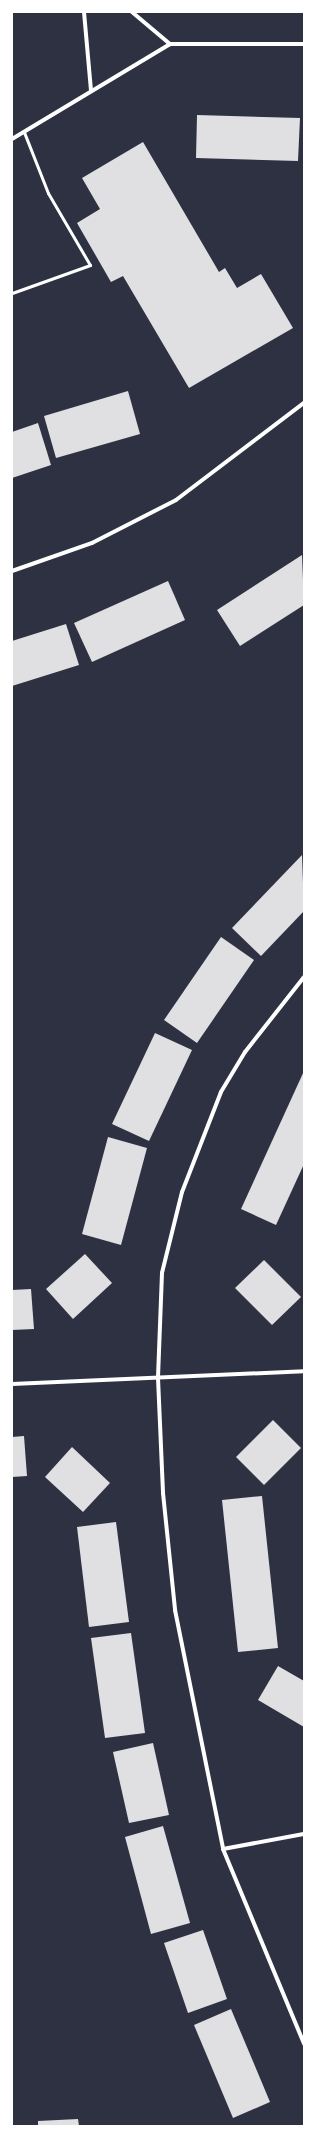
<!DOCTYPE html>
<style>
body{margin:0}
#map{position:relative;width:316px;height:2138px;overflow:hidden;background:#2d3142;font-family:Ubuntu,sans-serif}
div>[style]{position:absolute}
.building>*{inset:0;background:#e0e0e3}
.service>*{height:3px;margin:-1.5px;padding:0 1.5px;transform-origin:1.5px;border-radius:1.5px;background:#fff}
.minor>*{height:4px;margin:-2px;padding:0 2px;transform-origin:2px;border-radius:2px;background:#fff}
span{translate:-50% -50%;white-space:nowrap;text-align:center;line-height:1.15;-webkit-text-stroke:3px #fff;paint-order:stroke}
.frame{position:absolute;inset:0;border:13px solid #fff;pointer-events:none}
</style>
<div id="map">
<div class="building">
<div style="clip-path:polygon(197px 115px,300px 118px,298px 161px,196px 158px)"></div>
<div style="clip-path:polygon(143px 142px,219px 272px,225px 268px,237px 288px,261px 274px,293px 328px,189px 388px,123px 276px,111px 282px,77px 223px,100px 209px,82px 178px)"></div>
<div style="clip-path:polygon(128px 391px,140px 434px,56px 458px,44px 416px)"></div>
<div style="clip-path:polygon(38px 423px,51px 465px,12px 478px,12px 432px)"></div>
<div style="clip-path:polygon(302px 555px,304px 605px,240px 646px,217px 610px)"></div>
<div style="clip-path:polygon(168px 581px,185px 620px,92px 662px,74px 623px)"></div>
<div style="clip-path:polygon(66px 624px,79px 665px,12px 686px,12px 641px)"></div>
<div style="clip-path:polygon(302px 855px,304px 911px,261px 956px,232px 928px)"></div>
<div style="clip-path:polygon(221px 937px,254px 960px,197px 1043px,164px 1020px)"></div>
<div style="clip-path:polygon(155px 1033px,192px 1050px,149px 1141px,112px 1124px)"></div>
<div style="clip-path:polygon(304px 1071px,304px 1164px,276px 1225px,241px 1209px)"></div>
<div style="clip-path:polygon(108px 1137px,147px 1148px,121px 1245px,82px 1234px)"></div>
<div style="clip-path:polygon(85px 1254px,112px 1283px,73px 1319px,46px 1289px)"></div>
<div style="clip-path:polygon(264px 1260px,301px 1297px,272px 1325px,235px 1288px)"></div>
<div style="clip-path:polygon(31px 1289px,34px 1329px,12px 1330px,12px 1290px)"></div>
<div style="clip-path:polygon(273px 1420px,301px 1448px,264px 1485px,236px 1457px)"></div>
<div style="clip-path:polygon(24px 1436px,27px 1476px,12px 1477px,12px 1437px)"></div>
<div style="clip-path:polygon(72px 1447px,110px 1483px,83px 1512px,45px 1477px)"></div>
<div style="clip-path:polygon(262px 1496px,278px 1648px,238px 1652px,222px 1500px)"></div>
<div style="clip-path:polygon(116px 1522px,129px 1622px,89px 1627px,77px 1527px)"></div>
<div style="clip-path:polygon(131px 1633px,145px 1733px,105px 1738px,91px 1638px)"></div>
<div style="clip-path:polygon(278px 1666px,304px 1681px,304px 1727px,258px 1700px)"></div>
<div style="clip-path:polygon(153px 1743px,169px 1815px,129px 1823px,113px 1752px)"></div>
<div style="clip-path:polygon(163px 1826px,190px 1923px,151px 1934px,125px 1837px)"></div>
<div style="clip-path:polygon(203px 1930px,227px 1999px,188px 2013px,164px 1943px)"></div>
<div style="clip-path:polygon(231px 2009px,270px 2102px,233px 2118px,194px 2025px)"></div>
<div style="clip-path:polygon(78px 2119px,79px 2126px,38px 2126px,38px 2121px)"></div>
</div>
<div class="service">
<div style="left:12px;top:293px;width:83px;rotate:-19.7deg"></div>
<div style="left:90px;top:265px;width:83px;rotate:-120.3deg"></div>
<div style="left:48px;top:193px;width:66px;rotate:-111.5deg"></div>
</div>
<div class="minor">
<div style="left:84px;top:12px;width:79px;rotate:84.9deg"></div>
<div style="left:132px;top:12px;width:50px;rotate:40.1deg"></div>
<div style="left:12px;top:139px;width:184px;rotate:-31deg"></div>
<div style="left:170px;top:44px;width:134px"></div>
<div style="left:12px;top:571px;width:85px;rotate:-19.3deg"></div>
<div style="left:92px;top:543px;width:94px;rotate:-27.1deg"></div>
<div style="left:176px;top:500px;width:161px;rotate:-37.2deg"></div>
<div style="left:304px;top:977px;width:95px;rotate:128.2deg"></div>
<div style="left:245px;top:1052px;width:47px;rotate:121deg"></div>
<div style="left:221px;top:1092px;width:107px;rotate:111.3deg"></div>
<div style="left:182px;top:1192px;width:83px;rotate:103.9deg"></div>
<div style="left:162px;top:1273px;width:105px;rotate:92.2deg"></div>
<div style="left:158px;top:1378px;width:115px;rotate:87.5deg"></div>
<div style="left:163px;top:1493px;width:118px;rotate:84.1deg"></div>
<div style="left:175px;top:1610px;width:244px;rotate:78.6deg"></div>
<div style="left:223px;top:1849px;width:211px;rotate:67.4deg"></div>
<div style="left:12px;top:1384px;width:292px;rotate:-2.5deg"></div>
<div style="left:223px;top:1849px;width:82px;rotate:-10.5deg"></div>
</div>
<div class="frame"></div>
</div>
